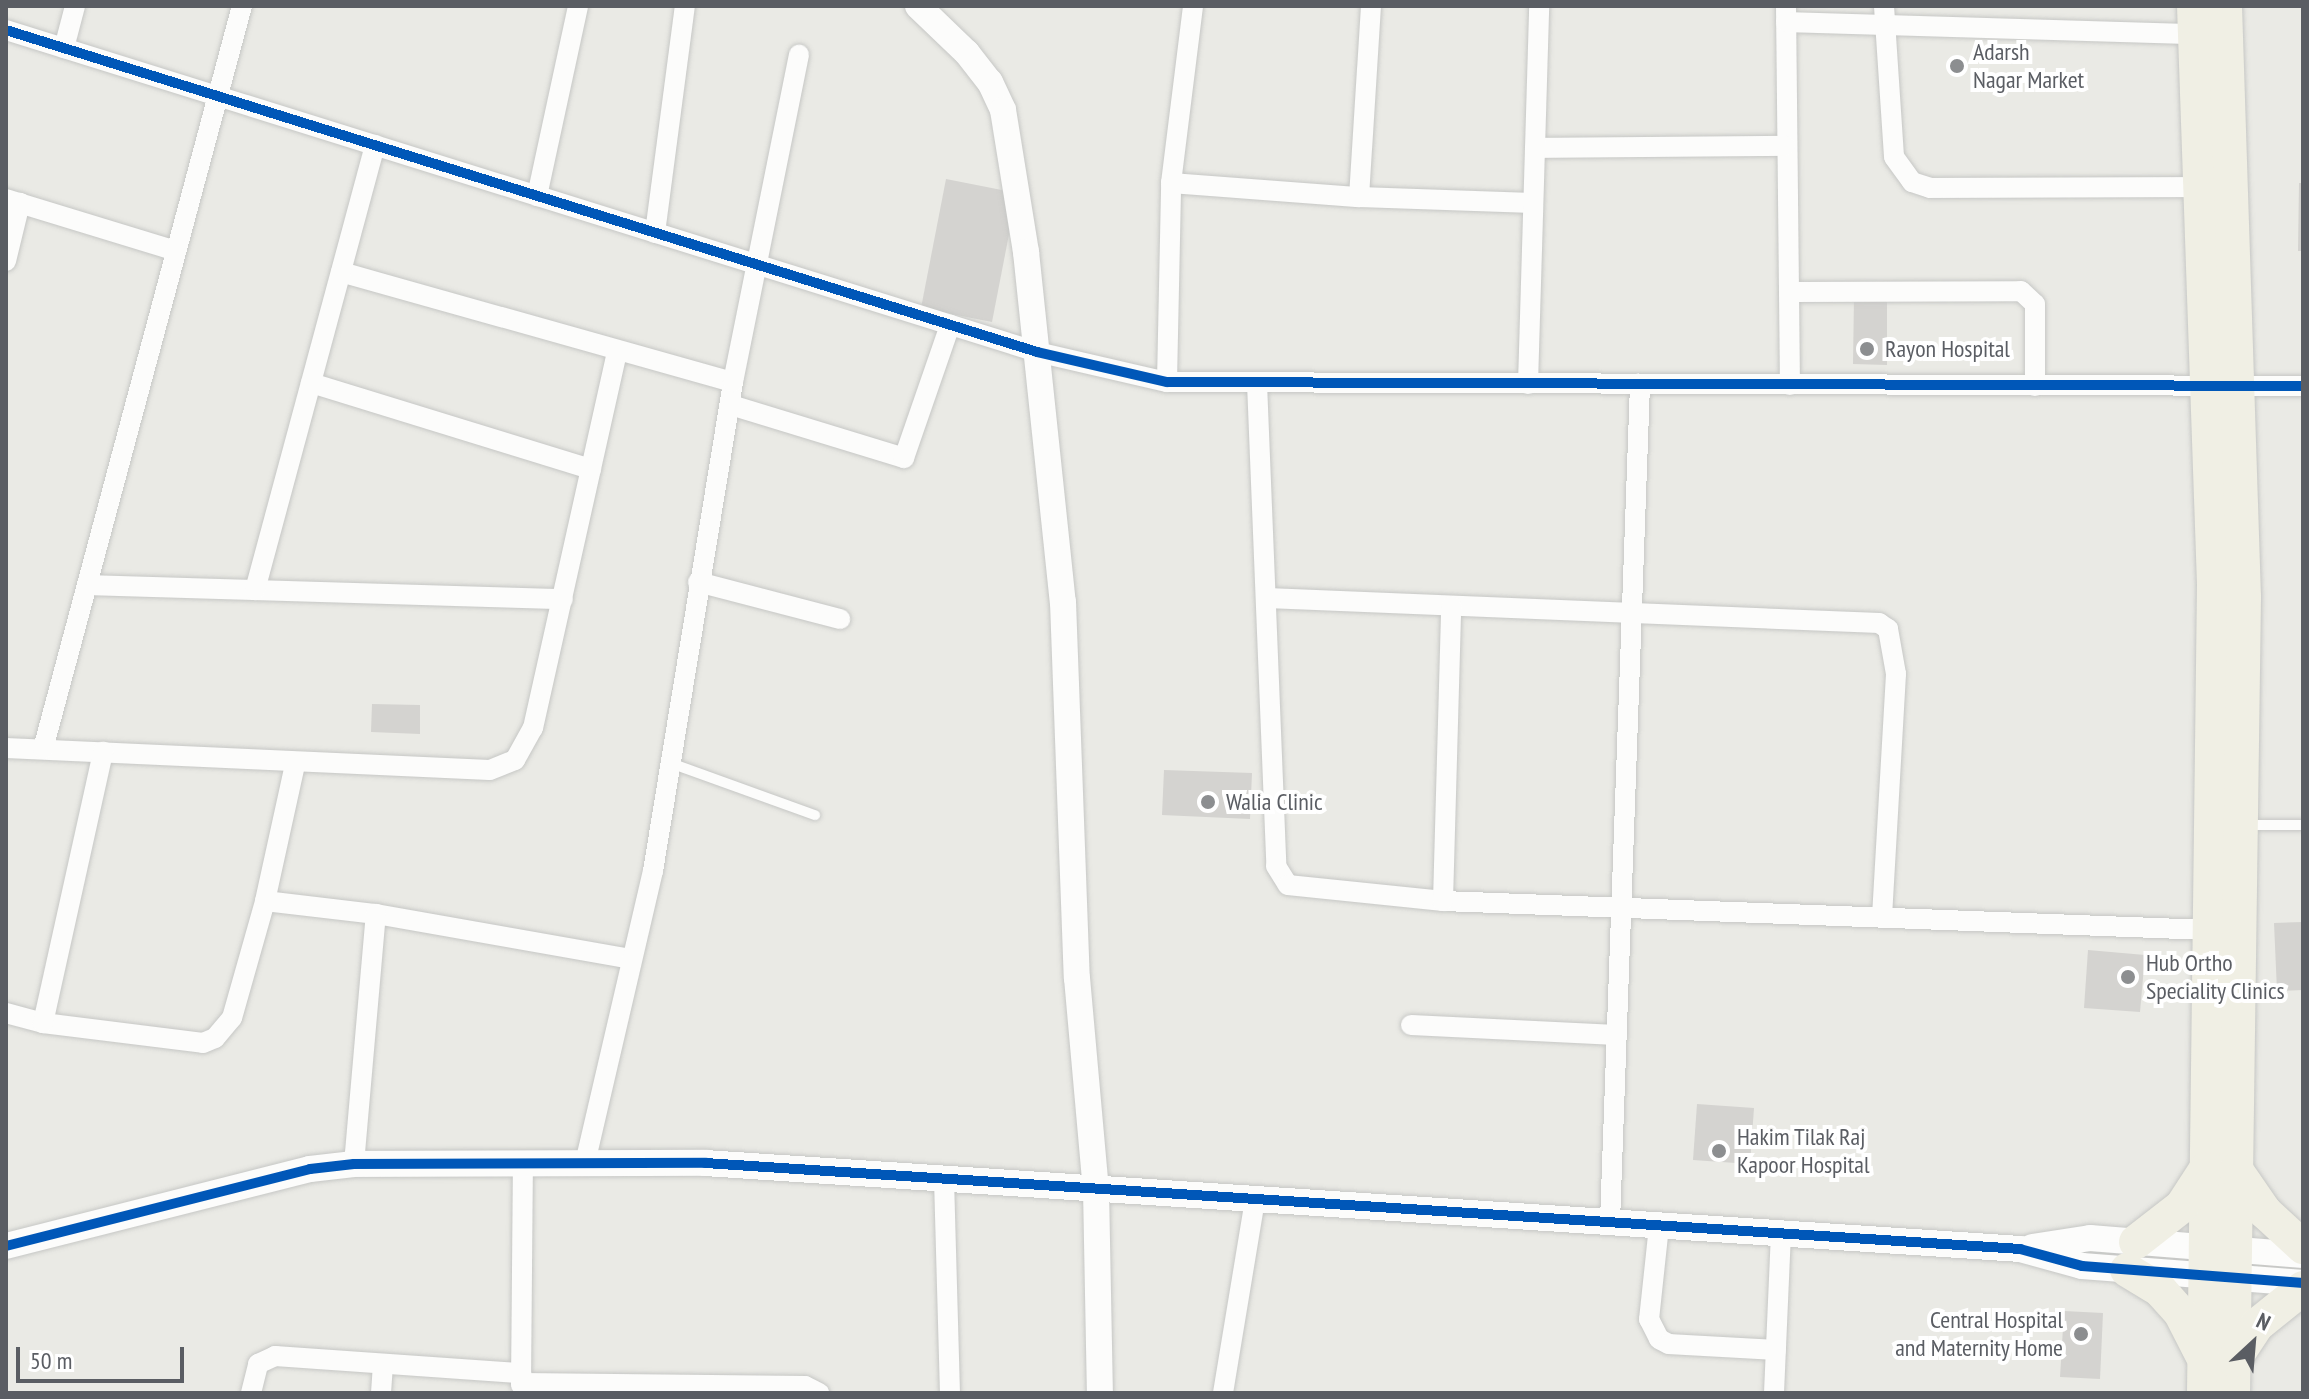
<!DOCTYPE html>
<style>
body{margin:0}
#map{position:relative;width:2309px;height:1399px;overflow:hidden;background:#eaeae5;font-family:"PT Sans Narrow",sans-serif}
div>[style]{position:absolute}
.building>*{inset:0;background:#d4d3d0}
.roads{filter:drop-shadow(0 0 2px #c6c7c5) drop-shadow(0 0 2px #c6c7c5)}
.service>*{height:10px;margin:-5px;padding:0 5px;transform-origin:5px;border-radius:5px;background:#fcfcfb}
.minor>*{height:20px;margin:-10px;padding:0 10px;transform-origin:10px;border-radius:10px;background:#fcfcfb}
.tertiary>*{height:26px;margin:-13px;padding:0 13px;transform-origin:13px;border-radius:13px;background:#fcfcfb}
.trunk>*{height:34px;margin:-17px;padding:0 17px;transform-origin:17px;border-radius:17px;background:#f0efe4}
.cycleway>*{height:10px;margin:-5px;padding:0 5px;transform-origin:5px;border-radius:5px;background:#0057b8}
.dots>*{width:22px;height:22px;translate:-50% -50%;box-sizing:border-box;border:4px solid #fff;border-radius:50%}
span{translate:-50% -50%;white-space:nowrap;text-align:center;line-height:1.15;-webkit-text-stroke:8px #fff;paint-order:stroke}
.poi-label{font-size:24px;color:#5a5d63}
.left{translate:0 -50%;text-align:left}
.right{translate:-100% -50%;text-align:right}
.frame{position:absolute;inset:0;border:8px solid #5a5d63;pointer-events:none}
.north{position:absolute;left:2213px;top:1303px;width:80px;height:80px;-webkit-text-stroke:6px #fff;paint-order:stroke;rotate:26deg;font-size:22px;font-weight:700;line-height:32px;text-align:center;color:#5a5d63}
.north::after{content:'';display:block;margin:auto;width:28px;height:36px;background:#5a5d63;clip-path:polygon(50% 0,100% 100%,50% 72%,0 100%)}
.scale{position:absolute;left:16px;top:1347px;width:168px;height:36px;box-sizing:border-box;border:4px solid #5a5d63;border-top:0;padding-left:10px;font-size:24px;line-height:28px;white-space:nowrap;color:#5a5d63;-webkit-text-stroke:6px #fff;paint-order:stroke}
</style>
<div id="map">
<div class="building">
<div style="clip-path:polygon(946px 179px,1017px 193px,992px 322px,921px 308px)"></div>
<div style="clip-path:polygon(2299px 183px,2303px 183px,2303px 251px,2298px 251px)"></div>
<div style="clip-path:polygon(1854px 297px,1887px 297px,1887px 365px,1853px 364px)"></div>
<div style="clip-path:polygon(372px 704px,420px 705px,420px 734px,371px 732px)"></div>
<div style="clip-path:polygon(1164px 770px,1252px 773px,1250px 819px,1162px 815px)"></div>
<div style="clip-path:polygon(2303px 922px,2303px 990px,2277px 991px,2274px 923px)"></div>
<div style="clip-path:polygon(2088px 950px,2145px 955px,2140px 1012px,2084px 1008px)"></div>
<div style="clip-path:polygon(1697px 1104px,1754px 1108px,1750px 1164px,1693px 1160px)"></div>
<div style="clip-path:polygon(2064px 1311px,2103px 1313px,2100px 1379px,2060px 1377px)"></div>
</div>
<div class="roads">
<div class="service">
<div style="left:673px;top:764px;width:151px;rotate:19.8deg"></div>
<div style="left:2247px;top:825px;width:56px"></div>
</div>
<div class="minor">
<div style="left:1786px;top:6px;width:379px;rotate:89.4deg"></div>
<div style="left:1884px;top:6px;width:151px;rotate:86.2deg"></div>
<div style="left:1894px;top:157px;width:31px;rotate:54deg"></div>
<div style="left:1912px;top:182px;width:19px;rotate:18deg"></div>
<div style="left:1930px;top:188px;width:270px;rotate:-0.2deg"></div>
<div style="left:1786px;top:22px;width:409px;rotate:1.7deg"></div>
<div style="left:6px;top:30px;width:1080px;rotate:17.34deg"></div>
<div style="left:1037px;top:352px;width:133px;rotate:13deg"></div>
<div style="left:1167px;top:382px;width:1136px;rotate:0.2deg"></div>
<div style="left:64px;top:48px;width:43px;rotate:-75.3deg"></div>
<div style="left:1535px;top:148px;width:250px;rotate:-0.5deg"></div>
<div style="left:1171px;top:183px;width:189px;rotate:4.3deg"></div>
<div style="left:1359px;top:197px;width:174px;rotate:2deg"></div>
<div style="left:537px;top:196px;width:194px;rotate:-77.8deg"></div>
<div style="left:1359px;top:197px;width:191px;rotate:-86.4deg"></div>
<div style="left:6px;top:199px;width:178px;rotate:17deg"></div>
<div style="left:655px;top:233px;width:229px;rotate:-82.5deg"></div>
<div style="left:6px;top:261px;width:60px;rotate:-76.4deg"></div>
<div style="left:341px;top:272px;width:407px;rotate:15.7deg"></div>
<div style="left:1791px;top:292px;width:230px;rotate:-0.2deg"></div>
<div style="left:2021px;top:291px;width:19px;rotate:43deg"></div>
<div style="left:2035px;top:304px;width:82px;rotate:90deg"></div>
<div style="left:1167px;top:382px;width:199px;rotate:-88.8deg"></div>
<div style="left:1171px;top:183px;width:178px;rotate:-82.9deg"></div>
<div style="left:311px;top:383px;width:293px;rotate:17.1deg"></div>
<div style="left:1257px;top:383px;width:483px;rotate:87.7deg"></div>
<div style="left:1276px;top:866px;width:22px;rotate:58deg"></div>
<div style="left:1288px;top:885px;width:156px;rotate:5.9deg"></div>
<div style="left:1443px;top:901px;width:768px;rotate:2.17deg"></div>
<div style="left:1528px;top:384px;width:378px;rotate:-88.3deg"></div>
<div style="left:731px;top:405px;width:181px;rotate:17deg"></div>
<div style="left:904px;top:458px;width:141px;rotate:-70.9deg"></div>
<div style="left:698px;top:582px;width:147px;rotate:14.6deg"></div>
<div style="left:87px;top:585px;width:476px;rotate:1.7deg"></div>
<div style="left:255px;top:590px;width:461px;rotate:-74.9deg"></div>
<div style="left:1267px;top:598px;width:613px;rotate:2.34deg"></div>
<div style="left:1879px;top:623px;width:11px;rotate:34deg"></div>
<div style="left:1888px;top:629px;width:46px;rotate:79.9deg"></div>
<div style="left:1896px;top:674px;width:243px;rotate:93.3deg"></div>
<div style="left:6px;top:748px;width:484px;rotate:2.6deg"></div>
<div style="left:490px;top:770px;width:27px;rotate:-22deg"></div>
<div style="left:515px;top:760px;width:37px;rotate:-61deg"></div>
<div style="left:533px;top:728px;width:386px;rotate:-77.4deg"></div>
<div style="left:43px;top:749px;width:769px;rotate:-75.01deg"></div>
<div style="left:265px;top:901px;width:112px;rotate:6.7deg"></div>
<div style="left:376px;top:914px;width:259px;rotate:10deg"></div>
<div style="left:1443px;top:901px;width:295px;rotate:-88.4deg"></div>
<div style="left:6px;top:1013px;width:38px;rotate:15deg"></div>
<div style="left:43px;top:1023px;width:161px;rotate:7.1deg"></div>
<div style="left:203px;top:1043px;width:13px;rotate:-23deg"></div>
<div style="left:215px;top:1038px;width:26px;rotate:-50deg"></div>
<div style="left:232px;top:1018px;width:122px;rotate:-74.2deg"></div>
<div style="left:265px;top:901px;width:140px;rotate:-77.6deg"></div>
<div style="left:43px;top:1023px;width:278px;rotate:-77.5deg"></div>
<div style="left:1411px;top:1025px;width:206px;rotate:2.8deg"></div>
<div style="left:585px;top:1163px;width:300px;rotate:-76.9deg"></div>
<div style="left:653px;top:871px;width:496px;rotate:-80.7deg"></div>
<div style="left:733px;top:382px;width:334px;rotate:-78.6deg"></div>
<div style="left:354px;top:1164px;width:251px;rotate:-85deg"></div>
<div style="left:944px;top:1179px;width:214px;rotate:88.4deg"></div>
<div style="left:1610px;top:1222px;width:839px;rotate:-87.95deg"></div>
<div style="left:1659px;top:1226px;width:94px;rotate:96.1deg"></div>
<div style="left:1649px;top:1319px;width:22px;rotate:63deg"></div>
<div style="left:1659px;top:1339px;width:11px;rotate:27deg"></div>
<div style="left:1669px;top:1344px;width:107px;rotate:3.2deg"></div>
<div style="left:521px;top:1383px;width:284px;rotate:0.6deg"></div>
<div style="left:805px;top:1386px;width:16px;rotate:27deg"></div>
<div style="left:521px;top:1385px;width:221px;rotate:-89.5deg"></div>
<div style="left:251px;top:1393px;width:30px;rotate:-76deg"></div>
<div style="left:258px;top:1364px;width:19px;rotate:-25deg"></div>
<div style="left:275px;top:1356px;width:247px;rotate:4deg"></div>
<div style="left:381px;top:1393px;width:29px;rotate:-86deg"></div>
<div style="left:1223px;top:1393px;width:197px;rotate:-80.6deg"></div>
<div style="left:1774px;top:1393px;width:159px;rotate:-87.5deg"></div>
</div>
<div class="tertiary">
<div style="left:918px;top:6px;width:68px;rotate:43.8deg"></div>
<div style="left:967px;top:53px;width:37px;rotate:52deg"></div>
<div style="left:990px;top:82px;width:31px;rotate:65deg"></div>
<div style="left:1003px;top:110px;width:144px;rotate:80.8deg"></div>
<div style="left:1026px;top:252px;width:352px;rotate:84deg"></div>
<div style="left:1063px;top:602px;width:376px;rotate:87.9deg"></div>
<div style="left:1077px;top:978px;width:212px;rotate:84.9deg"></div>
<div style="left:1096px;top:1189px;width:204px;rotate:88.9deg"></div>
<div style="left:6px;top:1246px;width:314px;rotate:-14.2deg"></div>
<div style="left:310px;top:1169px;width:44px;rotate:-6.5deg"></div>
<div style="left:354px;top:1164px;width:351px;rotate:-0.2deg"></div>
<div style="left:705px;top:1163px;width:1318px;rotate:3.74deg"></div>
<div style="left:2020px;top:1249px;width:64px;rotate:15.3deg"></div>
<div style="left:2082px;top:1266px;width:222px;rotate:4.4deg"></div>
<div style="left:2032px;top:1247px;width:59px;rotate:-8.8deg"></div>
<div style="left:2090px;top:1238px;width:214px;rotate:4.6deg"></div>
</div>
<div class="trunk">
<div style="left:2194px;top:6px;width:579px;rotate:88.02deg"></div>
<div style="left:2214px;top:585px;width:808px;rotate:90.71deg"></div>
<div style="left:2225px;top:6px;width:591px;rotate:88.16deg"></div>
<div style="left:2244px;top:597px;width:796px;rotate:90.79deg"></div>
<div style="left:2236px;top:1170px;width:51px;rotate:55.4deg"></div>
<div style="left:2265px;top:1212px;width:52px;rotate:42.6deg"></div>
<div style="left:2136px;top:1242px;width:58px;rotate:-38deg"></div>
<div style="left:2182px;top:1206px;width:44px;rotate:-57deg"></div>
<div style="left:2127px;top:1270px;width:39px;rotate:31deg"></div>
<div style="left:2160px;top:1290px;width:30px;rotate:48deg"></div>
<div style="left:2180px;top:1312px;width:48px;rotate:62.9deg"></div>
<div style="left:2234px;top:1360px;width:42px;rotate:-56.7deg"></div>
<div style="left:2257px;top:1325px;width:59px;rotate:-38.8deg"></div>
</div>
</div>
<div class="cycleway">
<div style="left:6px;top:30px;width:1080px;rotate:17.34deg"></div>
<div style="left:1037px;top:352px;width:133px;rotate:13deg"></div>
<div style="left:1167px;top:382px;width:1136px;rotate:0.2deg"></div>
<div style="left:6px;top:1246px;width:314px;rotate:-14.2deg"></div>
<div style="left:310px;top:1169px;width:44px;rotate:-6.5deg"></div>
<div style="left:354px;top:1164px;width:351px;rotate:-0.2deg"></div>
<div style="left:705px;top:1163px;width:1318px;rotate:3.74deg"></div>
<div style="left:2020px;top:1249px;width:64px;rotate:15.3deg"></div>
<div style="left:2082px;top:1266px;width:222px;rotate:4.4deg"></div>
</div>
<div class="dots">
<div style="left:1957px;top:66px;background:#8c8e90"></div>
<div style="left:1867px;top:349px;background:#8c8e90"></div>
<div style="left:1208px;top:802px;background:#8c8e90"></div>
<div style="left:2128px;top:977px;background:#8c8e90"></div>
<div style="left:1719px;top:1151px;background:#8c8e90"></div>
<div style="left:2081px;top:1334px;background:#8c8e90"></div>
</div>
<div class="poi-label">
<span class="left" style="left:1973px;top:66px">Adarsh<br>Nagar Market</span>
<span class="left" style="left:1885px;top:349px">Rayon Hospital</span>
<span class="left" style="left:1226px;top:802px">Walia Clinic</span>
<span class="left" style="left:2146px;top:977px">Hub Ortho<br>Speciality Clinics</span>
<span class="left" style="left:1737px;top:1151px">Hakim Tilak Raj<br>Kapoor Hospital</span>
<span class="right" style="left:2063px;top:1334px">Central Hospital<br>and Maternity Home</span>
</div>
<div class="frame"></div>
<div class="north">N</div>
<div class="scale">50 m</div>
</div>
